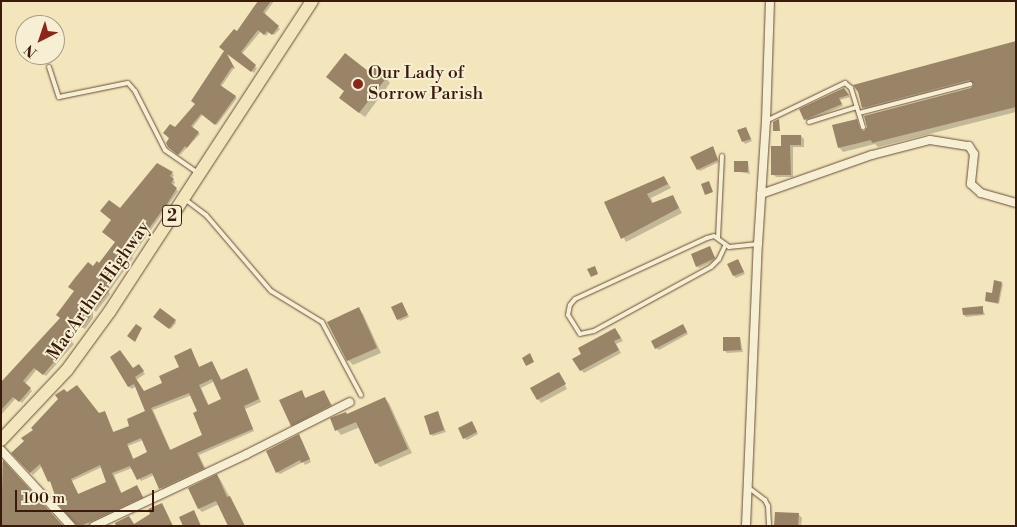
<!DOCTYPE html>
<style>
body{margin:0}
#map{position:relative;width:1017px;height:527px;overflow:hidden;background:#f3e6bd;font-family:"Libre Bodoni",serif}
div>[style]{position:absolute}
.shadow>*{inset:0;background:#0003}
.building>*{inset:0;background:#9a8468}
.roads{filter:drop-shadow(0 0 1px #684d38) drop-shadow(0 0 1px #684d38)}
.service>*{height:4px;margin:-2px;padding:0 2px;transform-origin:2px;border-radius:2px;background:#f7efd4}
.minor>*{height:8px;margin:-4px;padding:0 4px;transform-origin:4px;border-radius:4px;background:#f7efd4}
.trunk>*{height:12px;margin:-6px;padding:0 6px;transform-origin:6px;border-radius:6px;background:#f3e6bd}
.dots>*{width:14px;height:14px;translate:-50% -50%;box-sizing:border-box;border:2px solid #f7efd4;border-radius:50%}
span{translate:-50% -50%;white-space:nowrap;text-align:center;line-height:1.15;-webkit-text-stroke:4px #f7efd4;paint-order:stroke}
.shield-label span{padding:1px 4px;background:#f7efd4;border:1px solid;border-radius:4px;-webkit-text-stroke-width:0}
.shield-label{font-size:16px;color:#3a1a0b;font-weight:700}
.poi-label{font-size:18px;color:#3a1a0b}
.left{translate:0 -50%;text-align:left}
.street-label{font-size:18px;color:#3a1a0b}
.frame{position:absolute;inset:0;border:2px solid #3a1a0b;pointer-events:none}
.north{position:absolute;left:15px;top:15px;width:50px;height:50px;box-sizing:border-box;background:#f7efd4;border:1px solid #ab9a84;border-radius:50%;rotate:221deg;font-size:14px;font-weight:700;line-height:20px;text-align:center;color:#3a1a0b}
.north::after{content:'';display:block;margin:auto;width:18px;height:22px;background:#8f2418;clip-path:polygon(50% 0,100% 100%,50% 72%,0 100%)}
.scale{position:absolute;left:15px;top:490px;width:139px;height:22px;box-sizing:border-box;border:2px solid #3a1a0b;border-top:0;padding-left:6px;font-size:15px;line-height:18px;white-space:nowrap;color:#3a1a0b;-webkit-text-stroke:4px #f7efd4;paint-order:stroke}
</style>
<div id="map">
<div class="shadow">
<div style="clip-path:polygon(259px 1px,274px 1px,264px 15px,280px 29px,274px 35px,270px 31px,266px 36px,261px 31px,241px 55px,257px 68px,254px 73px,226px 52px,234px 68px,221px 87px,237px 98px,217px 125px,203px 114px,192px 128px,200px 134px,180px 155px,169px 147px,167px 143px,171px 138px,165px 133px,170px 126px,175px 129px,197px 104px,193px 101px,226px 51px,221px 47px,235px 31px,238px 33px)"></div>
<div style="clip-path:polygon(1016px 42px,1016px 112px,878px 147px,875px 144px,843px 152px,839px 147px,856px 120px,863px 133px,972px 89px,975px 84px,868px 112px,863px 108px)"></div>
<div style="clip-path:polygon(368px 72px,386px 78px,390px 83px,365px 117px,345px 102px)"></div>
<div style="clip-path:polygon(846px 91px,850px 97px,840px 100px,843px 106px,807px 121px,805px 119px)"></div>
<div style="clip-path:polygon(746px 129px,752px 141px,745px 144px,743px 141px)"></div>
<div style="clip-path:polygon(801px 136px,804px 139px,804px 147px,793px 147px,793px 177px,776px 177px,773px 174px,782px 147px)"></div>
<div style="clip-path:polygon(713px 147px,719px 162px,700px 171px,698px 169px)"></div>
<div style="clip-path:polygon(748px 162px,750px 174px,735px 171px)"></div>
<div style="clip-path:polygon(172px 173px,174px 175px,172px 179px,175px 182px,173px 186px,178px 191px,132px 257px,133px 258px,109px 292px,110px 294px,96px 312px,93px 309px,93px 318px,85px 329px,78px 324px,67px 337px,74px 344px,46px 376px,37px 369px,25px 384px,32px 391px,22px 403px,16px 398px,1px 415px,1px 384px,61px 318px,93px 267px,100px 264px,116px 242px,120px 210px)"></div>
<div style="clip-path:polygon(664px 177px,671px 188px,651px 198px,653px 204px,673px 196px,682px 213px,626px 242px,605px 203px)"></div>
<div style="clip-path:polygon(711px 250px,716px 260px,699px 268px,697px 266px)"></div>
<div style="clip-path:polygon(738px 260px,745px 274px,736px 278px,734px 276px)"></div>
<div style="clip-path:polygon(1001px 283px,1003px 284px,999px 304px,988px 302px,986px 301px)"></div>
<div style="clip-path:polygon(402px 303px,409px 317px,400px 321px,398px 319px)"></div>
<div style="clip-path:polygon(982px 307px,985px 315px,966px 317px,964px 315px)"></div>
<div style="clip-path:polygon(359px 309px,363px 314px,381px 353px,353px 365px,348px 360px,329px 322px)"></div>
<div style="clip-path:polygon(156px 319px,175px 321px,176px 323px,171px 329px)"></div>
<div style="clip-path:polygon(685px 328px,688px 334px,659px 350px,656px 348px)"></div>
<div style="clip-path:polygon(615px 329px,623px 341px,616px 344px,621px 353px,584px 373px,581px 370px)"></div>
<div style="clip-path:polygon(740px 338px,743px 352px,727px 353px,725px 351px)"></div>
<div style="clip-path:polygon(evenodd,191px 350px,200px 368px,212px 363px,222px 381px,246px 370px,249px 372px,261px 402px,245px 409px,254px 431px,199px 455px,206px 470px,163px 491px,154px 475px,141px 481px,132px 468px,114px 475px,122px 494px,137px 487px,144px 499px,88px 526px,77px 526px,42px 466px,33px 475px,13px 453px,105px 412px,114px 433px,131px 426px,147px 412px,136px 386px,132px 389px,129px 387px,112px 357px,134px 370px,141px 368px,145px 374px,136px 380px,144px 392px,164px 384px,181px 368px,191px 350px,215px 381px,223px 399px,209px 406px,201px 388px,215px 381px,191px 350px,192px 395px,199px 412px,204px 436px,171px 451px,153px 410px,192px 395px,191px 350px,143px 440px,149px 453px,134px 460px,128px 446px,143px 440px,191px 350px,102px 467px,108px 483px,79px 495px,72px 481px,102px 467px)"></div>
<div style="clip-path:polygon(560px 376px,567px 389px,541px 403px,538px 399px)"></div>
<div style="clip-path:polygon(301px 391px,306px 399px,324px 391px,334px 409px,295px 428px,292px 425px)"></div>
<div style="clip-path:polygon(385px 399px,389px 403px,412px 453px,380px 467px,376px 463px,360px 427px,341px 435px,337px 430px,348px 415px)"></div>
<div style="clip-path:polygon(438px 412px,446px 432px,433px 436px,431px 434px)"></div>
<div style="clip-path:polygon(474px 425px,478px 434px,467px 440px,464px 438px)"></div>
<div style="clip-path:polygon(299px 436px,311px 462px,305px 465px,303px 462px,280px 474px,277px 472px)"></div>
<div style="clip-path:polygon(1px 461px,2px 461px,62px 526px,1px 526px)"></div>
<div style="clip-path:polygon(217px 476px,220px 479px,245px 526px,219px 504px,202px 512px,199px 509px,189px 489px)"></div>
<div style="clip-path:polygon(798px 514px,802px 518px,801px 526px,776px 526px)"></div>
</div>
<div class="building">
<div style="clip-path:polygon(258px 1px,271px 1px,263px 12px,279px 26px,272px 35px,267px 31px,264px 35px,258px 30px,241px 52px,256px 65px,251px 72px,227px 54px,235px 69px,232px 67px,220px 85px,236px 96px,215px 125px,201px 114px,191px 126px,199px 132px,187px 148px,185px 146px,178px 155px,168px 147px,166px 143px,169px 138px,163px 133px,170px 124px,175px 127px,195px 104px,191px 101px,224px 51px,219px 47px,234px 29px,237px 31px)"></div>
<div style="clip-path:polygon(1016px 41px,1016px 107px,872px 143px,871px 140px,838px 148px,832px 125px,857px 119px,860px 129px,864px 131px,867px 127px,864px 116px,971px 88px,974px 84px,969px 80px,862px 108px,858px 92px,853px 85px)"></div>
<div style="clip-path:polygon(345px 53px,368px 71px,372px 66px,387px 77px,359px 113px,339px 98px,344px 91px,326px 77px)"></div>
<div style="clip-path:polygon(844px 88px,849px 95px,839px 98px,842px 104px,804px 120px,799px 109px)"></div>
<div style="clip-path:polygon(779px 119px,780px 131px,773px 131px,773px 122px)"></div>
<div style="clip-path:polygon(746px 127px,751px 139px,742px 142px,737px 130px)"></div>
<div style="clip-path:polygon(781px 135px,801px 135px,801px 145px,790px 145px,791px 175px,771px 175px,771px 146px,781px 146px)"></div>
<div style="clip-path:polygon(713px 146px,718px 160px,697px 170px,690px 157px)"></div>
<div style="clip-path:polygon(734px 161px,748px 161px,748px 172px,734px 172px)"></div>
<div style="clip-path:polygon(157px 163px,173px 172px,170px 176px,174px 179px,171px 183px,177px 188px,167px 204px,130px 254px,132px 255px,107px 289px,109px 291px,94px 310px,91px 309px,91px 315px,82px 328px,75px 322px,65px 334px,72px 340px,43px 375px,34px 368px,23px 381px,31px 388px,19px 402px,13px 397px,1px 410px,1px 382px,60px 318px,56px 315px,74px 291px,68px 287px,74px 279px,88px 262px,93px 266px,97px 261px,99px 263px,115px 242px,102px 232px,111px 220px,100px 211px,109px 200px,120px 208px)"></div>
<div style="clip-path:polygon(664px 176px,668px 184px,647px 194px,652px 203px,673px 195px,679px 208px,621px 239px,604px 202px)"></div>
<div style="clip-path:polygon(709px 181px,713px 192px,705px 195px,701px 184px)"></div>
<div style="clip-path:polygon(710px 246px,715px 258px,696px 267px,691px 254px)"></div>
<div style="clip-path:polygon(738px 259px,744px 272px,733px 276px,727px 264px)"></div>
<div style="clip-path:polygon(595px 266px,598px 274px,591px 277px,587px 269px)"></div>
<div style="clip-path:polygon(994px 280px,1002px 282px,998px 303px,985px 301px,986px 292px,992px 293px)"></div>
<div style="clip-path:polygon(402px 302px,408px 315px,397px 320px,391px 307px)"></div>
<div style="clip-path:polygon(983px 306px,983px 314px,963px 315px,962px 308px)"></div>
<div style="clip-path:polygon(359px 307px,377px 348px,347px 361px,327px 322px)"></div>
<div style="clip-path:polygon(160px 308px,176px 320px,169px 329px,153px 317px)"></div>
<div style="clip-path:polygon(136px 324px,142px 328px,135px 342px,127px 336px)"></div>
<div style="clip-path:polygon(683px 324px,687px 332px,655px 349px,651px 341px)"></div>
<div style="clip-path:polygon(615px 328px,621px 338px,614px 341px,619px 350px,580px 371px,572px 359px,581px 354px,578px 348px)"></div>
<div style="clip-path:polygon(723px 337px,740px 337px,741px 350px,723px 351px)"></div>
<div style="clip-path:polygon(evenodd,191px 348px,199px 367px,212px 361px,221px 380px,247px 368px,259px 399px,244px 406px,253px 429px,197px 453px,204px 468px,159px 489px,152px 473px,137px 480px,130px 466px,112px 473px,121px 493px,137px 485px,143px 497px,81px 526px,77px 526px,58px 504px,50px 481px,48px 482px,40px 464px,30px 473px,11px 453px,24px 441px,21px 438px,33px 430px,31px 428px,58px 399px,55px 395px,64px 389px,67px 392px,77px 385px,99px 413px,105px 411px,113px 432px,129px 426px,127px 419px,145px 411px,134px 384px,128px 387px,110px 357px,120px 350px,133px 368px,139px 364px,144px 371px,135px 377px,144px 391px,162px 383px,159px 376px,179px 367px,174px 356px,191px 348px,212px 379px,221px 399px,208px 405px,199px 385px,212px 379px,191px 348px,189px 393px,197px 411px,193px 413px,202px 435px,170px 450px,151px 408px,189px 393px,191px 348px,141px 438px,147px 452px,133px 459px,127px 444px,141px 438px,191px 348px,100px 465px,106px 482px,78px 494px,71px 479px,100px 465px)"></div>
<div style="clip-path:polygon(530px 353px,534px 362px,526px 366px,522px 358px)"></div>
<div style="clip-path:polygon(559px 372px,566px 384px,537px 400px,530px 388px)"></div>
<div style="clip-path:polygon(302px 390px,305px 398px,324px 390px,331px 405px,291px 426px,279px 400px)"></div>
<div style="clip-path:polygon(385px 397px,408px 449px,375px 464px,356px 422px,335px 431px,330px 418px,346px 412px,347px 414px)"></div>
<div style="clip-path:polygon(438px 411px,444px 430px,430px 435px,424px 416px)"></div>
<div style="clip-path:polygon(472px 421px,477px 432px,463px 439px,458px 428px)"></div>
<div style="clip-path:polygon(299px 434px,310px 459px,301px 463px,300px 460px,276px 473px,266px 451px)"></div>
<div style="clip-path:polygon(3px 460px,63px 526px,1px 526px)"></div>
<div style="clip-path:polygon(217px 474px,227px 497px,230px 496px,245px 526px,228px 526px,216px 501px,198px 509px,188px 488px)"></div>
<div style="clip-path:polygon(162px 503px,173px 526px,116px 526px,115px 523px,129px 516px,134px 524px,150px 514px,148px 509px)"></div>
<div style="clip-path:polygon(194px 510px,201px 526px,183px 526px,179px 517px)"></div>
<div style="clip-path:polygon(775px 512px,799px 513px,798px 526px,774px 526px)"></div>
</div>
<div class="roads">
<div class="service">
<div style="left:49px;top:67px;width:32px;rotate:72deg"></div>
<div style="left:59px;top:97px;width:70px;rotate:-11.5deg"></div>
<div style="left:128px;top:83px;width:11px;rotate:49deg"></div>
<div style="left:135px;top:91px;width:66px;rotate:63deg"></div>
<div style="left:165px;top:150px;width:40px;rotate:34.9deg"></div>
<div style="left:859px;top:113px;width:115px;rotate:-14.6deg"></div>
<div style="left:766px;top:121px;width:88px;rotate:-25.7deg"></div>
<div style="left:845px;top:83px;width:8px;rotate:40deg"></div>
<div style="left:851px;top:88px;width:41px;rotate:72.9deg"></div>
<div style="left:809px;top:122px;width:50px;rotate:-17.4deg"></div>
<div style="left:186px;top:200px;width:25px;rotate:37deg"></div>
<div style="left:206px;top:215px;width:100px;rotate:49.5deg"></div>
<div style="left:271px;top:291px;width:60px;rotate:31.3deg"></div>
<div style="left:322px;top:322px;width:83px;rotate:61.9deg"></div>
<div style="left:718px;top:238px;width:82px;rotate:-87.2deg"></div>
<div style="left:725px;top:246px;width:14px;rotate:115deg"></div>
<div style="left:719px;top:259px;width:11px;rotate:135deg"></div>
<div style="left:711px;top:267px;width:133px;rotate:151.3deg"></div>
<div style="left:594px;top:331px;width:14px;rotate:168deg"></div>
<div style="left:580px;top:334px;width:22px;rotate:-122deg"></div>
<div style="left:568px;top:315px;width:10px;rotate:-79deg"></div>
<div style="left:570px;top:305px;width:8px;rotate:-50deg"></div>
<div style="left:575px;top:299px;width:145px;rotate:-24.8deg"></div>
<div style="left:707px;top:238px;width:7px;rotate:-16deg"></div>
<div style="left:714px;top:236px;width:19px;rotate:36deg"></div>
<div style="left:729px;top:247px;width:29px;rotate:-6deg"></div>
<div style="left:749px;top:488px;width:20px;rotate:37deg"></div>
<div style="left:765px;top:500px;width:7px;rotate:63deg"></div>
<div style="left:768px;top:506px;width:20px;rotate:87deg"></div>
</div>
<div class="minor">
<div style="left:761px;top:194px;width:118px;rotate:-19.4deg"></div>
<div style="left:872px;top:155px;width:60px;rotate:-14.5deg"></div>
<div style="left:930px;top:140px;width:39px;rotate:9deg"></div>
<div style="left:969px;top:146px;width:9px;rotate:58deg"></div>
<div style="left:974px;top:154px;width:30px;rotate:96deg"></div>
<div style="left:971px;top:184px;width:13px;rotate:42deg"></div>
<div style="left:981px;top:193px;width:36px;rotate:16deg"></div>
<div style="left:1px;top:450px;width:103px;rotate:47.4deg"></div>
<div style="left:94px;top:526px;width:169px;rotate:-25.2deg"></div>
<div style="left:247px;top:454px;width:115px;rotate:-26.8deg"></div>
<div style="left:746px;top:526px;width:282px;rotate:-87.6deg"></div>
<div style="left:758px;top:244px;width:123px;rotate:-86.3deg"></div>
<div style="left:766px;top:121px;width:120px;rotate:-88.1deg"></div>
</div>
<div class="trunk">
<div style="left:1px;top:440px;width:96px;rotate:-46.7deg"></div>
<div style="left:67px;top:370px;width:73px;rotate:-53.9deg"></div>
<div style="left:110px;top:311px;width:370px;rotate:-56.9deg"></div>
</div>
</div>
<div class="dots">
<div style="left:358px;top:84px;background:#8f2418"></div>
</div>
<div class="shield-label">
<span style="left:172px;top:216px">2</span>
</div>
<div class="poi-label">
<span class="left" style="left:368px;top:84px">Our Lady of<br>Sorrow Parish</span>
</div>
<div class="street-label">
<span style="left:99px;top:291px;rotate:-55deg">MacArthur Highway</span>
</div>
<div class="frame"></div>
<div class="north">N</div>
<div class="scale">100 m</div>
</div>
